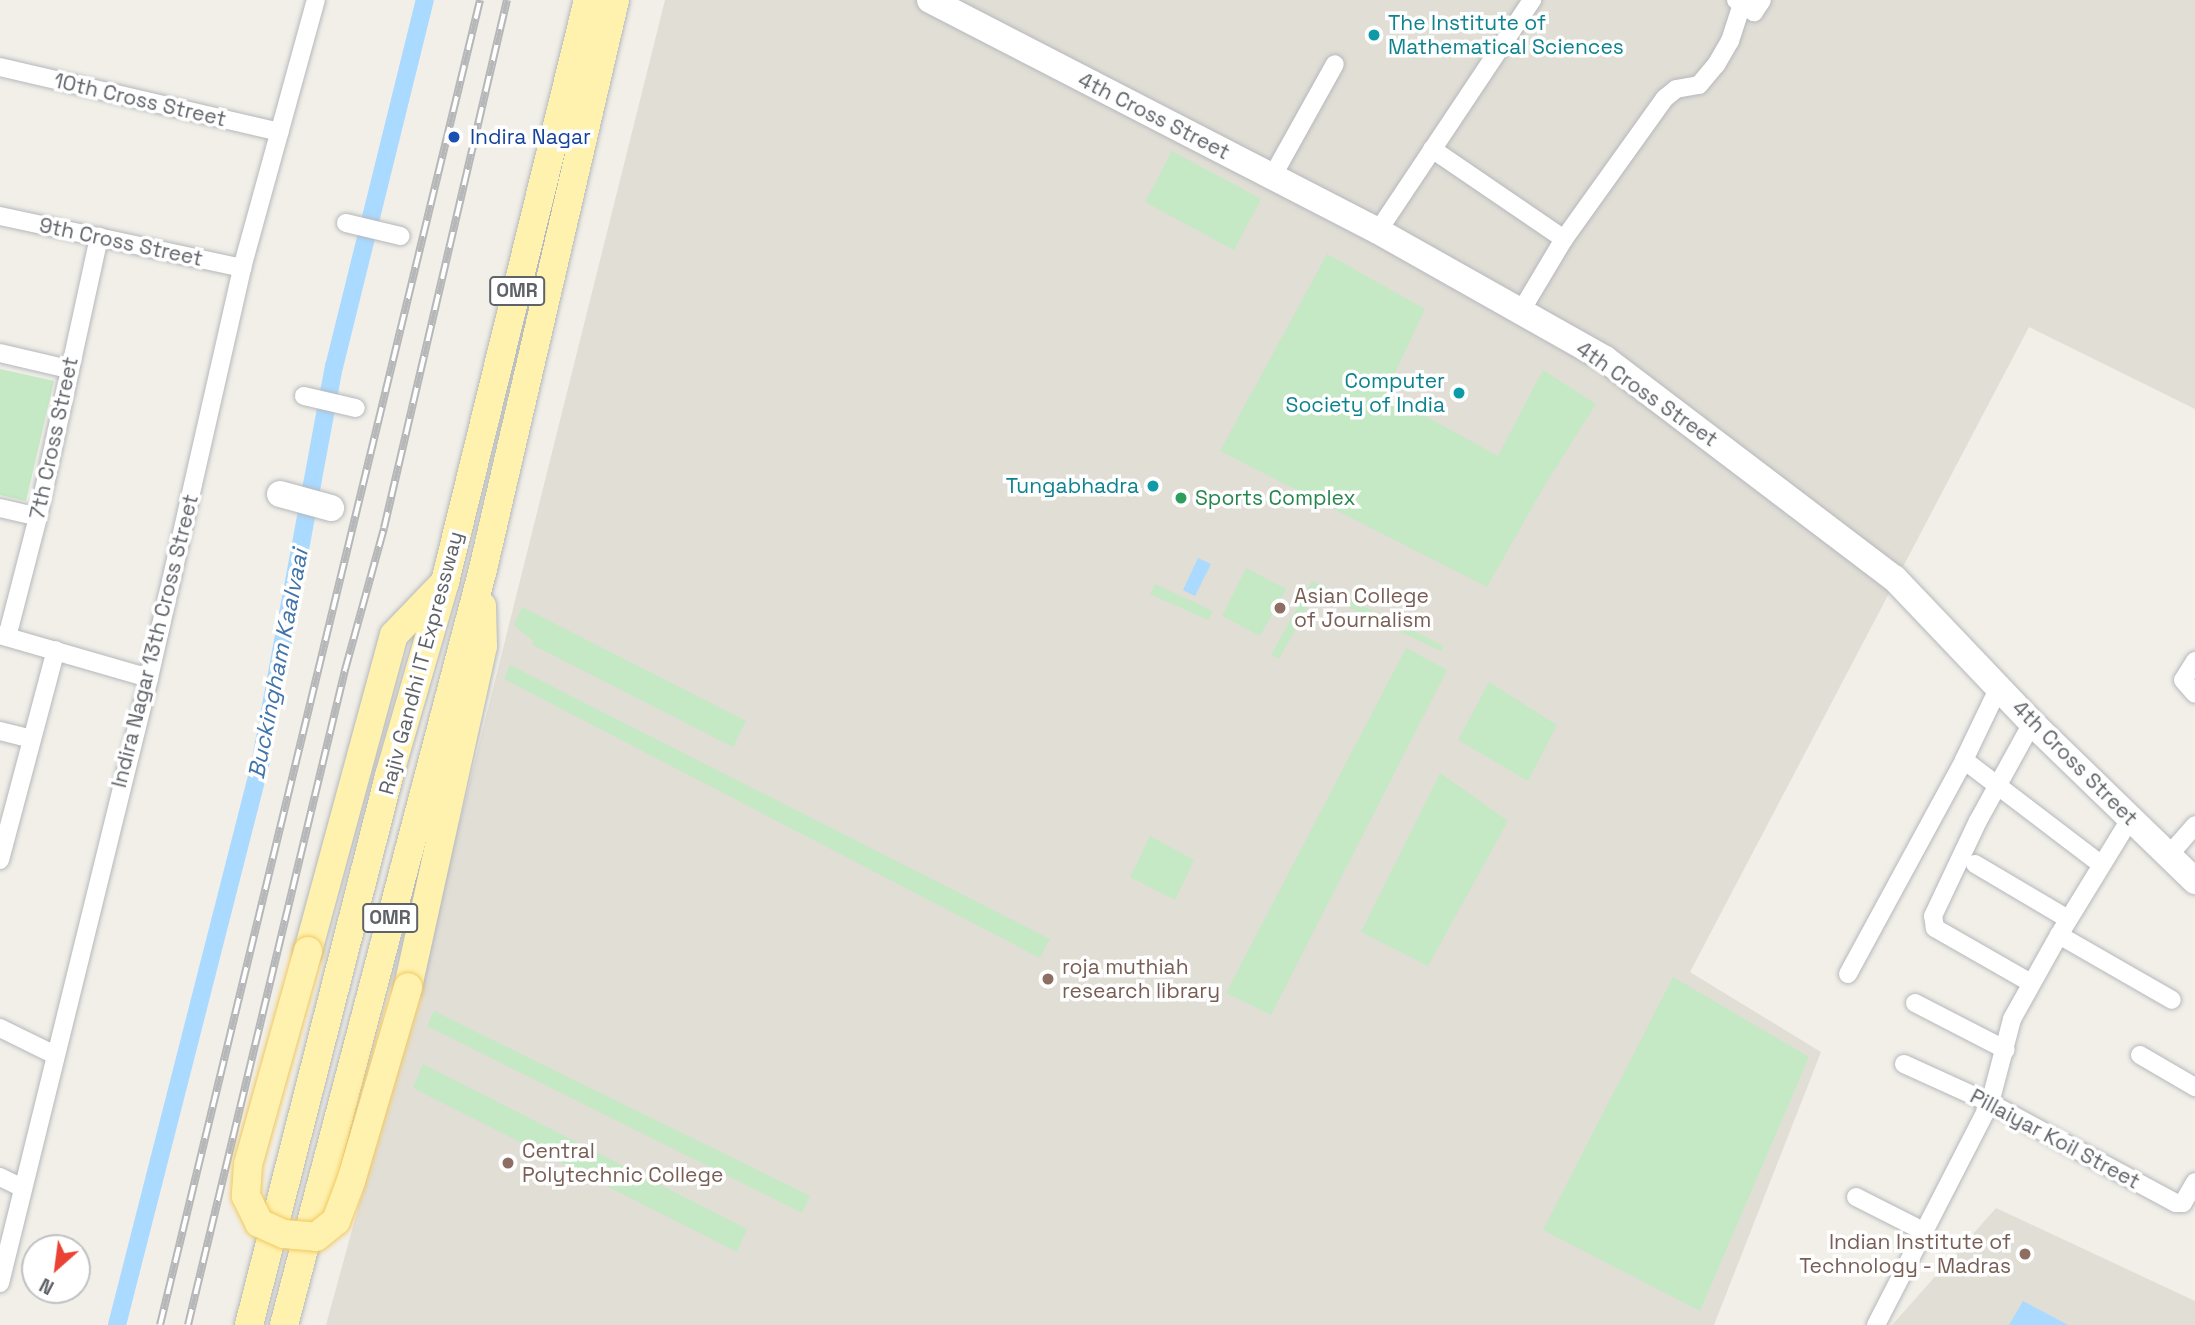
<!DOCTYPE html>
<style>
body{margin:0}
#map{position:relative;width:2195px;height:1325px;overflow:hidden;background:#f1efe8;font-family:"Space Grotesk",sans-serif}
div>[style]{position:absolute}
.education>*{inset:0;background:#e1ded6}
.green>*{inset:0;background:#c5e8c5}
.water>*{inset:0;background:#aadaff}
.canal>*{height:18px;margin:-9px;padding:0 9px;transform-origin:9px;border-radius:9px;background:#aadaff}
.roads{filter:drop-shadow(0 0 2px #b5b8bc) drop-shadow(0 0 2px #b5b8bc)}
.street>*{height:18px;margin:-9px;padding:0 9px;transform-origin:9px;border-radius:9px;background:#fff}
.secondary>*{height:26px;margin:-13px;padding:0 13px;transform-origin:13px;border-radius:13px;background:#fff}
.primary>*{height:28px;margin:-14px;padding:0 14px;transform-origin:14px;border-radius:14px;background:#fff2af}
.rail>*{height:8px;margin-top:-4px;transform-origin:0;background:repeating-linear-gradient(90deg,#fff 0 16px,#b6b7b8 0 32px);box-sizing:border-box;border-block:2px solid #b6b7b8}
.bridges{filter:drop-shadow(0 0 2px #f2c960) drop-shadow(0 0 2px #f2c960)}
.primary-bridge>*{height:28px;margin:-14px;padding:0 14px;transform-origin:14px;border-radius:14px;background:#fff2af}
.dots>*{width:19px;height:19px;translate:-50% -50%;box-sizing:border-box;border:4px solid #fff;border-radius:50%}
span{translate:-50% -50%;white-space:nowrap;text-align:center;line-height:1.15;-webkit-text-stroke:7px #fff;paint-order:stroke}
.shield-label span{padding:2px 5px;background:#fff;border:2px solid;border-radius:5px;-webkit-text-stroke-width:0}
.shield-label{font-size:19px;color:#5f6368;font-weight:700}
.culture-label{font-size:21px;color:#0d838f}
.left{translate:0 -50%;text-align:left}
.right{translate:-100% -50%;text-align:right}
.street-label{font-size:21px;color:#5f6368}
.transit-label{font-size:21px;color:#164399}
.leisure-label{font-size:21px;color:#27864d}
.education-label{font-size:21px;color:#785e54}
.water-label{font-size:23px;color:#4174aa;font-style:italic}
.north{position:absolute;left:21px;top:1234px;width:70px;height:70px;box-sizing:border-box;background:#fff;border:2px solid #bfc1c3;border-radius:50%;rotate:208deg;font-size:19px;font-weight:700;line-height:28px;text-align:center;color:#5f6368}
.north::after{content:'';display:block;margin:auto;width:24px;height:32px;background:#ea4335;clip-path:polygon(50% 0,100% 100%,50% 72%,0 100%)}
</style>
<div id="map">
<div class="education">
<div style="clip-path:polygon(665px 0,2195px 0,2195px 409px,2029px 327px,1690px 972px,1821px 1052px,1714px 1325px,326px 1325px,417px 993px)"></div>
<div style="clip-path:polygon(1996px 1208px,2195px 1301px,2195px 1325px,1892px 1325px)"></div>
</div>
<div class="green">
<div style="clip-path:polygon(1172px 151px,1261px 199px,1234px 250px,1145px 202px)"></div>
<div style="clip-path:polygon(1327px 254px,1425px 309px,1385px 394px,1498px 456px,1543px 370px,1596px 404px,1546px 483px,1487px 587px,1220px 451px)"></div>
<div style="clip-path:polygon(0 369px,54px 381px,26px 501px,0 495px)"></div>
<div style="clip-path:polygon(1246px 568px,1286px 589px,1260px 636px,1222px 616px)"></div>
<div style="clip-path:polygon(1312px 581px,1444px 646px,1441px 651px,1316px 592px,1279px 659px,1271px 655px)"></div>
<div style="clip-path:polygon(1155px 584px,1213px 611px,1208px 620px,1150px 594px)"></div>
<div style="clip-path:polygon(522px 607px,746px 721px,733px 747px,533px 645px,533px 641px,514px 625px)"></div>
<div style="clip-path:polygon(1406px 648px,1447px 670px,1271px 1015px,1226px 993px)"></div>
<div style="clip-path:polygon(510px 665px,1050px 939px,1040px 958px,504px 679px)"></div>
<div style="clip-path:polygon(1489px 682px,1557px 725px,1528px 781px,1458px 740px)"></div>
<div style="clip-path:polygon(1440px 773px,1508px 821px,1428px 966px,1361px 932px)"></div>
<div style="clip-path:polygon(1150px 836px,1194px 860px,1175px 900px,1130px 877px)"></div>
<div style="clip-path:polygon(1673px 977px,1809px 1057px,1700px 1311px,1543px 1230px)"></div>
<div style="clip-path:polygon(434px 1011px,810px 1196px,802px 1213px,427px 1026px)"></div>
<div style="clip-path:polygon(423px 1064px,747px 1229px,737px 1252px,413px 1088px)"></div>
</div>
<div class="water">
<div style="clip-path:polygon(1198px 558px,1211px 564px,1195px 596px,1183px 590px)"></div>
<div style="clip-path:polygon(2023px 1301px,2068px 1325px,2009px 1325px)"></div>
</div>
<div class="canal">
<div style="left:117px;top:1325px;width:578px;rotate:-75.68deg"></div>
<div style="left:260px;top:765px;width:405px;rotate:-79.5deg"></div>
<div style="left:334px;top:367px;width:378px;rotate:-76.1deg"></div>
</div>
<div class="roads">
<div class="street">
<div style="left:1736px;top:0;width:22px;rotate:34deg"></div>
<div style="left:1754px;top:12px;width:14px;rotate:-56deg"></div>
<div style="left:0;top:67px;width:287px;rotate:13.1deg"></div>
<div style="left:1432px;top:149px;width:160px;rotate:34.3deg"></div>
<div style="left:1564px;top:239px;width:173px;rotate:-54.4deg"></div>
<div style="left:1665px;top:98px;width:14px;rotate:-39deg"></div>
<div style="left:1676px;top:89px;width:23px;rotate:-10deg"></div>
<div style="left:1699px;top:85px;width:26px;rotate:-50deg"></div>
<div style="left:1716px;top:65px;width:28px;rotate:-60deg"></div>
<div style="left:1730px;top:41px;width:39px;rotate:-72deg"></div>
<div style="left:1272px;top:177px;width:129px;rotate:-60.9deg"></div>
<div style="left:0;top:216px;width:248px;rotate:12.1deg"></div>
<div style="left:346px;top:223px;width:56px;rotate:13.5deg"></div>
<div style="left:1378px;top:231px;width:278px;rotate:-56.3deg"></div>
<div style="left:1521px;top:311px;width:84px;rotate:-59.2deg"></div>
<div style="left:0;top:353px;width:70px;rotate:13.2deg"></div>
<div style="left:304px;top:396px;width:53px;rotate:13deg"></div>
<div style="left:0;top:508px;width:39px;rotate:13deg"></div>
<div style="left:0;top:635px;width:155px;rotate:16.1deg"></div>
<div style="left:7px;top:637px;width:124px;rotate:-75.5deg"></div>
<div style="left:38px;top:517px;width:287px;rotate:-77.7deg"></div>
<div style="left:2195px;top:661px;width:22px;rotate:122deg"></div>
<div style="left:2183px;top:680px;width:18px;rotate:49deg"></div>
<div style="left:0;top:731px;width:32px;rotate:14deg"></div>
<div style="left:1964px;top:760px;width:173px;rotate:37.3deg"></div>
<div style="left:2170px;top:854px;width:38px;rotate:-49deg"></div>
<div style="left:0;top:860px;width:217px;rotate:-75.1deg"></div>
<div style="left:1975px;top:864px;width:108px;rotate:30.6deg"></div>
<div style="left:2059px;top:935px;width:130px;rotate:29.9deg"></div>
<div style="left:1848px;top:974px;width:243px;rotate:-61.5deg"></div>
<div style="left:1964px;top:760px;width:81px;rotate:-64.4deg"></div>
<div style="left:2031px;top:983px;width:111px;rotate:-150.2deg"></div>
<div style="left:1935px;top:928px;width:12px;rotate:-99deg"></div>
<div style="left:1933px;top:916px;width:105px;rotate:-64.7deg"></div>
<div style="left:1978px;top:821px;width:112px;rotate:-61.1deg"></div>
<div style="left:1915px;top:1003px;width:102px;rotate:27.3deg"></div>
<div style="left:0;top:1028px;width:61px;rotate:26.1deg"></div>
<div style="left:2140px;top:1055px;width:64px;rotate:30.2deg"></div>
<div style="left:1904px;top:1064px;width:94px;rotate:24.4deg"></div>
<div style="left:1990px;top:1103px;width:211px;rotate:28.3deg"></div>
<div style="left:2176px;top:1203px;width:7px"></div>
<div style="left:2183px;top:1203px;width:24px;rotate:-60deg"></div>
<div style="left:0;top:1177px;width:25px;rotate:26deg"></div>
<div style="left:1856px;top:1197px;width:77px;rotate:26.9deg"></div>
<div style="left:0;top:1283px;width:623px;rotate:-76.16deg"></div>
<div style="left:149px;top:678px;width:420px;rotate:-77.2deg"></div>
<div style="left:242px;top:268px;width:278px;rotate:-74.6deg"></div>
<div style="left:1876px;top:1325px;width:250px;rotate:-62.8deg"></div>
<div style="left:1990px;top:1103px;width:87px;rotate:-75.3deg"></div>
<div style="left:2012px;top:1019px;width:96px;rotate:-60.8deg"></div>
<div style="left:2059px;top:935px;width:136px;rotate:-58.5deg"></div>
</div>
<div class="secondary">
<div style="left:930px;top:0;width:504px;rotate:27.28deg"></div>
<div style="left:1378px;top:231px;width:261px;rotate:29.4deg"></div>
<div style="left:1605px;top:359px;width:363px;rotate:37.2deg"></div>
<div style="left:1894px;top:578px;width:200px;rotate:46.4deg"></div>
<div style="left:2032px;top:723px;width:227px;rotate:44.1deg"></div>
<div style="left:280px;top:494px;width:53px;rotate:15.4deg"></div>
</div>
<div class="primary">
<div style="left:308px;top:951px;width:327px;rotate:-74.8deg"></div>
<div style="left:394px;top:635px;width:68px;rotate:-46.2deg"></div>
<div style="left:408px;top:987px;width:349px;rotate:-77.6deg"></div>
<div style="left:483px;top:646px;width:40px;rotate:-91.4deg"></div>
<div style="left:249px;top:1325px;width:567px;rotate:-75.69deg"></div>
<div style="left:389px;top:776px;width:202px;rotate:-73.9deg"></div>
<div style="left:445px;top:582px;width:599px;rotate:-76.2deg"></div>
<div style="left:284px;top:1325px;width:782px;rotate:-75.25deg"></div>
<div style="left:483px;top:569px;width:584px;rotate:-76.94deg"></div>
</div>
</div>
<div class="rail">
<div style="left:160px;top:1325px;width:1363px;rotate:-76.42deg"></div>
<div style="left:188px;top:1325px;width:674px;rotate:-76.52deg"></div>
<div style="left:345px;top:670px;width:147px;rotate:-74.6deg"></div>
<div style="left:384px;top:528px;width:542px;rotate:-76.89deg"></div>
</div>
<div class="bridges">
<div class="primary-bridge">
<div style="left:308px;top:951px;width:222px;rotate:105.7deg"></div>
<div style="left:248px;top:1165px;width:31px;rotate:94deg"></div>
<div style="left:246px;top:1196px;width:30px;rotate:64deg"></div>
<div style="left:259px;top:1223px;width:27px;rotate:24deg"></div>
<div style="left:284px;top:1234px;width:32px;rotate:5deg"></div>
<div style="left:316px;top:1237px;width:26px;rotate:-39deg"></div>
<div style="left:336px;top:1221px;width:43px;rotate:-69.4deg"></div>
<div style="left:351px;top:1181px;width:202px;rotate:-73.6deg"></div>
</div>
</div>
<div class="dots">
<div style="left:1374px;top:35px;background:#0f9aa8"></div>
<div style="left:454px;top:137px;background:#1a4fb4"></div>
<div style="left:1459px;top:393px;background:#0f9aa8"></div>
<div style="left:1153px;top:486px;background:#0f9aa8"></div>
<div style="left:1181px;top:498px;background:#2e9e5b"></div>
<div style="left:1280px;top:608px;background:#8d6e63"></div>
<div style="left:1048px;top:979px;background:#8d6e63"></div>
<div style="left:508px;top:1163px;background:#8d6e63"></div>
<div style="left:2025px;top:1254px;background:#8d6e63"></div>
</div>
<div class="shield-label">
<span style="left:517px;top:291px">OMR</span>
<span style="left:390px;top:918px">OMR</span>
</div>
<div class="culture-label">
<span class="left" style="left:1388px;top:35px">The Institute of<br>Mathematical Sciences</span>
<span class="right" style="left:1445px;top:393px">Computer<br>Society of India</span>
<span class="right" style="left:1139px;top:486px">Tungabhadra</span>
</div>
<div class="street-label">
<span style="left:140px;top:100px;rotate:13deg">10th Cross Street</span>
<span style="left:1154px;top:116px;rotate:27deg">4th Cross Street</span>
<span style="left:121px;top:242px;rotate:12deg">9th Cross Street</span>
<span style="left:1647px;top:394px;rotate:35deg">4th Cross Street</span>
<span style="left:54px;top:438px;rotate:-78deg">7th Cross Street</span>
<span style="left:155px;top:641px;rotate:-76deg">Indira Nagar 13th Cross Street</span>
<span style="left:421px;top:663px;rotate:-75deg">Rajiv Gandhi IT Expressway</span>
<span style="left:2075px;top:763px;rotate:45deg">4th Cross Street</span>
<span style="left:2055px;top:1139px;rotate:28deg">Pillaiyar Koil Street</span>
</div>
<div class="transit-label">
<span class="left" style="left:470px;top:137px">Indira Nagar</span>
</div>
<div class="leisure-label">
<span class="left" style="left:1195px;top:498px">Sports Complex</span>
</div>
<div class="education-label">
<span class="left" style="left:1294px;top:608px">Asian College<br>of Journalism</span>
<span class="left" style="left:1062px;top:979px">roja muthiah<br>research library</span>
<span class="left" style="left:522px;top:1163px">Central<br>Polytechnic College</span>
<span class="right" style="left:2011px;top:1254px">Indian Institute of<br>Technology - Madras</span>
</div>
<div class="water-label">
<span style="left:278px;top:664px;rotate:-79deg">Buckingham Kaalvaai</span>
</div>
<div class="north">N</div>
</div>
